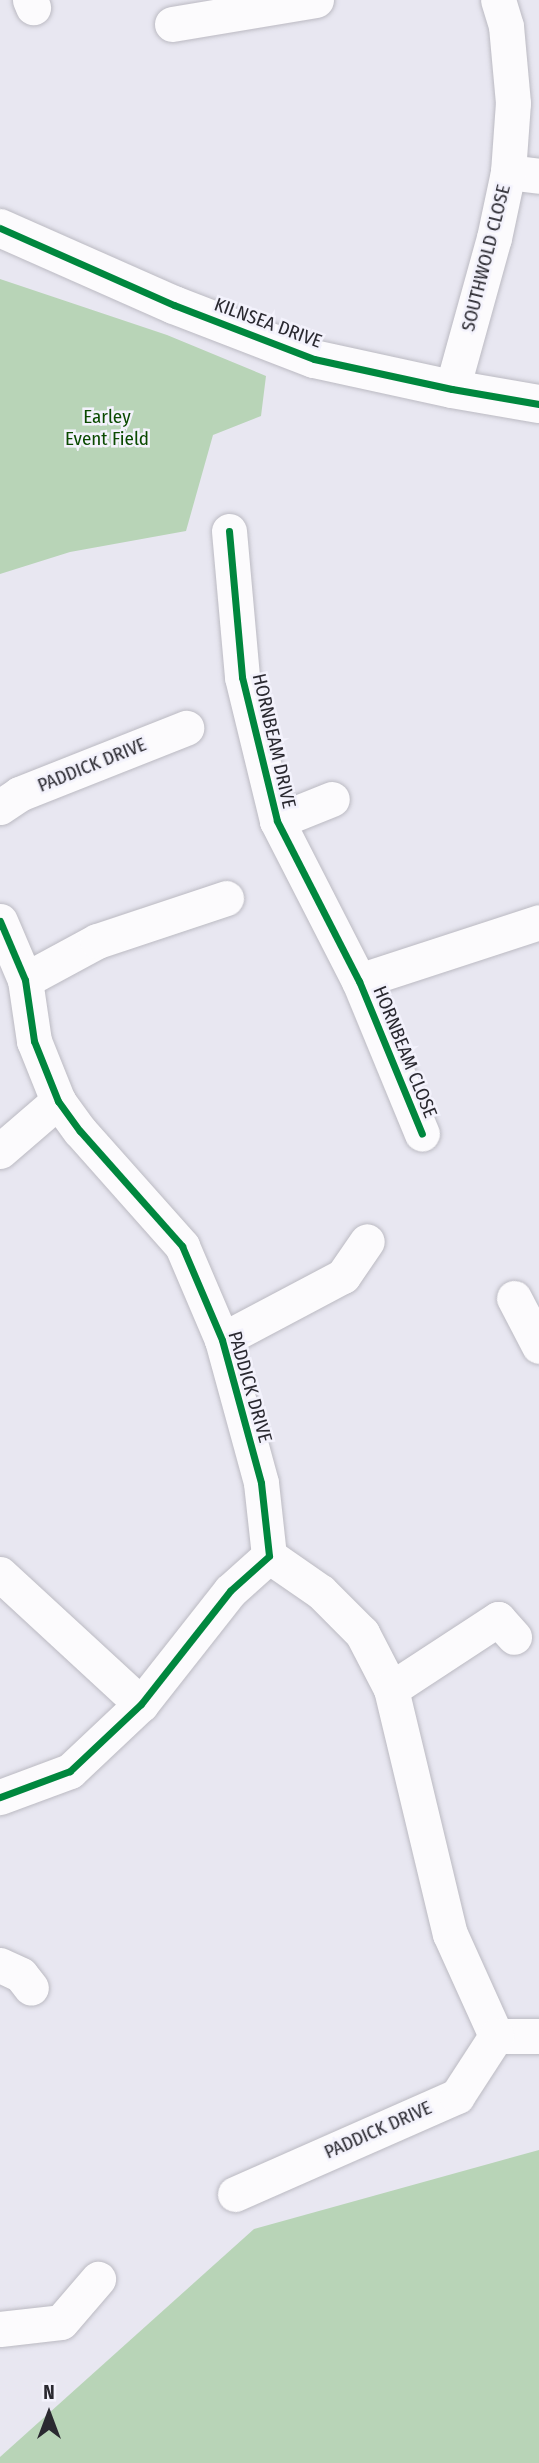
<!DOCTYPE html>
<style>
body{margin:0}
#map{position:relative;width:539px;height:2463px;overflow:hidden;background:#e8e7f1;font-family:"Fira Sans Condensed",sans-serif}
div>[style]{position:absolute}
.green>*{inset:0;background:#b8d4b7}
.roads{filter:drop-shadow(0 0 2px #bbbac2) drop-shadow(0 0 2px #bbbac2)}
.minor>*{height:35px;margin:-17.5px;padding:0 17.5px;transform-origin:17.5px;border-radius:17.5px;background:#fcfbfd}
.tertiary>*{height:38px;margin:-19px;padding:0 19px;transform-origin:19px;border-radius:19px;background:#fcfbfd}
.cycleway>*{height:7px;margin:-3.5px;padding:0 3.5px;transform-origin:3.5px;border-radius:3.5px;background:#00873e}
span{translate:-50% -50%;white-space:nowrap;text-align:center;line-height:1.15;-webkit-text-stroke:5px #f3f2fc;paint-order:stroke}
.street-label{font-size:19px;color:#2a2930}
.park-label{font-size:19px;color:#0a4a00}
.north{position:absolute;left:14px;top:2379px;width:70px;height:70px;-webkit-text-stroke:5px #f3f2fc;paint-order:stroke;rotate:0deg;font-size:19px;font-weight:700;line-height:28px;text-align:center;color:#2a2930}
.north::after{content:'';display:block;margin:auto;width:24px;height:32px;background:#2a2930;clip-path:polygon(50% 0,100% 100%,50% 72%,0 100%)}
</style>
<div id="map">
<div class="green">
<div style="clip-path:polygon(0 279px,167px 335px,266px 376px,261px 416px,213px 435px,186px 531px,70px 552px,0 574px)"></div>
<div style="clip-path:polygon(539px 2150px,539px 2463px,0 2463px,0 2457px,254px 2229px)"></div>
</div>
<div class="roads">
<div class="minor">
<div style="left:30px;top:0;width:8px;rotate:67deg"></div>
<div style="left:172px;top:24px;width:146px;rotate:-9.5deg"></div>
<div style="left:508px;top:172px;width:31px;rotate:7deg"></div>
<div style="left:452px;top:389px;width:157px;rotate:-74.5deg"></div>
<div style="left:494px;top:238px;width:67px;rotate:-78deg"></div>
<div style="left:508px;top:172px;width:69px;rotate:-85.9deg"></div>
<div style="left:513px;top:103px;width:77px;rotate:-95.2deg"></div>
<div style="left:506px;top:26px;width:27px;rotate:-107deg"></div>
<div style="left:229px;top:531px;width:147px;rotate:84.9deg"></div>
<div style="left:242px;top:677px;width:148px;rotate:76.3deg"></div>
<div style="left:277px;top:821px;width:180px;rotate:62.9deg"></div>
<div style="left:359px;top:981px;width:165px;rotate:67.6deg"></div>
<div style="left:0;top:807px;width:23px;rotate:-34deg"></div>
<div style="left:19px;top:794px;width:180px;rotate:-21.6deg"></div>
<div style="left:277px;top:821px;width:59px;rotate:-21.8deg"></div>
<div style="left:0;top:921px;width:64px;rotate:67deg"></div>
<div style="left:25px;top:980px;width:62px;rotate:81.6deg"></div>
<div style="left:34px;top:1041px;width:65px;rotate:68.2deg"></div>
<div style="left:58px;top:1101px;width:37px;rotate:54deg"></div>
<div style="left:80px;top:1131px;width:154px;rotate:48.4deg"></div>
<div style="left:182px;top:1246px;width:102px;rotate:66.9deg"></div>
<div style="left:222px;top:1340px;width:148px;rotate:74.7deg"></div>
<div style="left:261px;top:1483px;width:73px;rotate:83.7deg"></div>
<div style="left:269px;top:1556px;width:52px;rotate:138.1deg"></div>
<div style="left:230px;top:1591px;width:144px;rotate:128.2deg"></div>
<div style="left:141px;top:1704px;width:98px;rotate:136.7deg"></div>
<div style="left:70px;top:1771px;width:75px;rotate:159.6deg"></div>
<div style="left:25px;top:980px;width:82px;rotate:-28.4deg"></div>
<div style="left:97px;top:941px;width:136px;rotate:-18.4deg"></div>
<div style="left:359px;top:981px;width:189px;rotate:-18.1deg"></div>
<div style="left:0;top:1151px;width:77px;rotate:-40.8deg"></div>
<div style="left:514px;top:1298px;width:54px;rotate:62.5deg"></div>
<div style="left:222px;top:1340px;width:137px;rotate:-27.9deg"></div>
<div style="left:343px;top:1276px;width:42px;rotate:-55.6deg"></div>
<div style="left:269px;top:1556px;width:63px;rotate:34.7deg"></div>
<div style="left:321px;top:1592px;width:58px;rotate:45deg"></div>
<div style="left:362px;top:1633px;width:63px;rotate:62.6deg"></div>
<div style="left:391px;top:1689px;width:252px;rotate:76.5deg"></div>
<div style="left:450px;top:1934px;width:112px;rotate:65.7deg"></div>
<div style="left:496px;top:2036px;width:43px"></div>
<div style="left:0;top:1574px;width:192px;rotate:42.7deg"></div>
<div style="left:391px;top:1689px;width:128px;rotate:-33.2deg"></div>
<div style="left:498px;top:1619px;width:24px;rotate:48deg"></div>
<div style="left:0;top:1965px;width:23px;rotate:25deg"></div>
<div style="left:21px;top:1975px;width:16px;rotate:52deg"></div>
<div style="left:235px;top:2194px;width:243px;rotate:-23.8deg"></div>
<div style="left:457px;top:2096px;width:72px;rotate:-57deg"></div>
<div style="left:0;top:2329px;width:61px;rotate:-6.5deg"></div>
<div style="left:61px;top:2322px;width:57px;rotate:-49.3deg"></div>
</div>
<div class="tertiary">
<div style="left:0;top:228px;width:190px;rotate:23.9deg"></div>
<div style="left:174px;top:305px;width:150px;rotate:21.1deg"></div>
<div style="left:314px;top:359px;width:141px;rotate:12.3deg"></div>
<div style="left:452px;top:389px;width:88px;rotate:9.8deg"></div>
</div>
</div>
<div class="cycleway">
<div style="left:0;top:228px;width:190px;rotate:23.9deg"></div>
<div style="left:174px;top:305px;width:150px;rotate:21.1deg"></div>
<div style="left:314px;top:359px;width:141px;rotate:12.3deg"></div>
<div style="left:452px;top:389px;width:88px;rotate:9.8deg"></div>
<div style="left:229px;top:531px;width:147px;rotate:84.9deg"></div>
<div style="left:242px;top:677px;width:148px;rotate:76.3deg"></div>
<div style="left:277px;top:821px;width:180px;rotate:62.9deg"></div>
<div style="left:359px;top:981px;width:165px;rotate:67.6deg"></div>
<div style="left:0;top:921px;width:64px;rotate:67deg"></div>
<div style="left:25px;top:980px;width:62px;rotate:81.6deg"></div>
<div style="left:34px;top:1041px;width:65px;rotate:68.2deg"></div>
<div style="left:58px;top:1101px;width:37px;rotate:54deg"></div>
<div style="left:80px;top:1131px;width:154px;rotate:48.4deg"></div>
<div style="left:182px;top:1246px;width:102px;rotate:66.9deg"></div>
<div style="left:222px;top:1340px;width:148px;rotate:74.7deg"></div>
<div style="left:261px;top:1483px;width:73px;rotate:83.7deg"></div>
<div style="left:269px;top:1556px;width:52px;rotate:138.1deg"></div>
<div style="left:230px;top:1591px;width:144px;rotate:128.2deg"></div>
<div style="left:141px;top:1704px;width:98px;rotate:136.7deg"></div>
<div style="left:70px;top:1771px;width:75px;rotate:159.6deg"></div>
</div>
<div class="street-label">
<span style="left:486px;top:258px;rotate:-76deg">SOUTHWOLD CLOSE</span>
<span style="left:268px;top:323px;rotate:20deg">KILNSEA DRIVE</span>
<span style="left:274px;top:741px;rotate:77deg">HORNBEAM DRIVE</span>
<span style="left:92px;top:765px;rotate:-22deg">PADDICK DRIVE</span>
<span style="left:405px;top:1052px;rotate:68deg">HORNBEAM CLOSE</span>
<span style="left:250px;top:1387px;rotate:74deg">PADDICK DRIVE</span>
<span style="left:378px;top:2130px;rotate:-24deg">PADDICK DRIVE</span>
</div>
<div class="park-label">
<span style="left:107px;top:428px">Earley<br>Event Field</span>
</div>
<div class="north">N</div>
</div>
